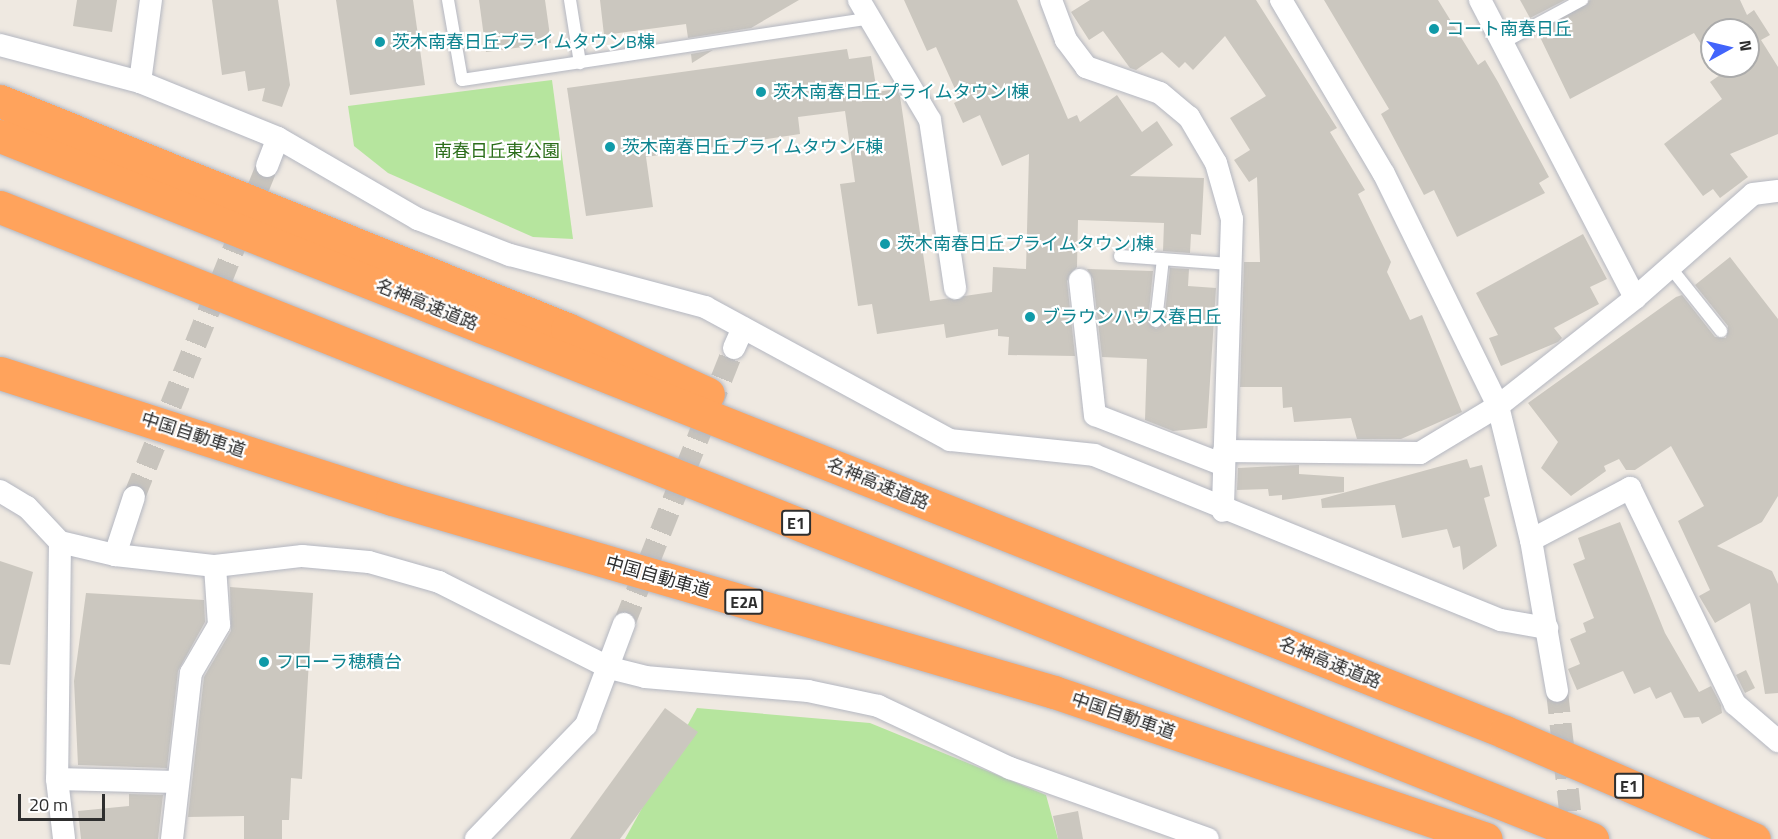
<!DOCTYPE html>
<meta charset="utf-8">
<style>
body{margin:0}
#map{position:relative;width:1778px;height:839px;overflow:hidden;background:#efe9e1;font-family:"Titillium Web","Noto Sans JP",sans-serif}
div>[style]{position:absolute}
.green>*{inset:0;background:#b6e59e}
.building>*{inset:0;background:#cbc7bf}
.minor-tunnel>*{height:22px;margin-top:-11px;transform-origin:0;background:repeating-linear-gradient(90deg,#c8c4bd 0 22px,transparent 0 33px)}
.roads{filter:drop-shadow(0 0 2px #b4b7c1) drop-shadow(0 0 2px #b4b7c1)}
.service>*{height:12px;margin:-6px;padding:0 6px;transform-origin:6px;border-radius:6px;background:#fff}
.minor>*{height:22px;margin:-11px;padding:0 11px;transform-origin:11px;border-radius:11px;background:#fff}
.motorway>*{height:33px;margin:-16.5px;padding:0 16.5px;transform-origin:16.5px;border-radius:16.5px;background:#ffa35c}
.dots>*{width:16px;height:16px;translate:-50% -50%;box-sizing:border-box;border:3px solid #fff;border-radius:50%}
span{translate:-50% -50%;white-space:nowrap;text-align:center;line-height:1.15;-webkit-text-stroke:4.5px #fff;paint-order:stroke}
.shield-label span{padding:2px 4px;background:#fff;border:2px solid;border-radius:4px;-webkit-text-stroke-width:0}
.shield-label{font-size:16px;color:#2e2e2e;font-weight:700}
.culture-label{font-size:18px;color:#0d838f}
.left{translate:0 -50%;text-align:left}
.park-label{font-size:18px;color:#2c6e1b}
.street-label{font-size:18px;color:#2e2e2e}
.north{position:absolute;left:1700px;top:18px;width:60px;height:60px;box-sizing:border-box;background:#fff;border:2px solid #ababab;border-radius:50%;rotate:82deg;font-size:16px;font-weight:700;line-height:24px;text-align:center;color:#2e2e2e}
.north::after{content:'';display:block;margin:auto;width:21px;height:27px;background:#4264fb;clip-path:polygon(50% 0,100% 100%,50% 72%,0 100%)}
.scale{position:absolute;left:18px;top:794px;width:87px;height:27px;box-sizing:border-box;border:3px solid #2e2e2e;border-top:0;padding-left:8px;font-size:18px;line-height:21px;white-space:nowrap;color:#2e2e2e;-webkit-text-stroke:4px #fff;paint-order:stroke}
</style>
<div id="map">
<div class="green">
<div style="clip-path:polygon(552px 80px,573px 239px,533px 237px,388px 173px,354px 146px,348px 106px)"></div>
<div style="clip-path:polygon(697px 708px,870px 723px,1046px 795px,1058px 839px,625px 839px)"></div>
</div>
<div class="building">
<div style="clip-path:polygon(77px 0,117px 0,112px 32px,73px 26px)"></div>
<div style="clip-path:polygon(212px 0,278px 0,290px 85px,282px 107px,262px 101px,265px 88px,248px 91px,245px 71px,222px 75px)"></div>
<div style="clip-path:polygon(336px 0,413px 0,425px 85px,350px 95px)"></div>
<div style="clip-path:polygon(479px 0,545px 0,551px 43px,486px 52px)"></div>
<div style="clip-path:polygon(600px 0,799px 0,751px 28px,688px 38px,686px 24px,604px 35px)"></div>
<div style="clip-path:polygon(904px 0,1017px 0,1068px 119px,1077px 115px,1080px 122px,1117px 95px,1142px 132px,1157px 121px,1173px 145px,1130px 176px,1204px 178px,1201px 235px,1191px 234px,1190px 253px,1163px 251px,1164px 223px,1078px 220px,1077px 267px,1067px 281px,1075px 356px,1008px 355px,1009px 337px,998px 336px,998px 329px,946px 338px,944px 324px,877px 334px,872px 304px,858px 306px,840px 184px,855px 182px,845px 111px,798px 117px,800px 134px,646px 157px,653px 207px,586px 216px,567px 88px,847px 49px,849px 59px,871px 56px,877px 92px,896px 89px,900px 96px,930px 301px,992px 292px,993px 267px,1026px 269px,1029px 154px,1002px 166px,980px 115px,963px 123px,954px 103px,960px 100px,936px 47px,927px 51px)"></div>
<div style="clip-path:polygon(1090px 0,1256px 0,1337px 128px,1330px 132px,1365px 190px,1358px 194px,1391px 262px,1387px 272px,1410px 320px,1422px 315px,1462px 412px,1401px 439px,1357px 439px,1351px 418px,1294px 422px,1292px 407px,1283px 408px,1282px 387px,1240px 387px,1244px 262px,1260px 262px,1257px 177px,1249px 182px,1234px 160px,1250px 150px,1230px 118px,1266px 96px,1225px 36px,1193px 70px,1185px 62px,1179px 68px,1162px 52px,1136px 70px,1130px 68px,1103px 31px,1089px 40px,1071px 12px)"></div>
<div style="clip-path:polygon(1324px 0,1438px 0,1478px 65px,1485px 60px,1498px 82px,1549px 177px,1539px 183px,1545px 193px,1457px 237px,1434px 190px,1424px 195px,1381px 114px,1389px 109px)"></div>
<div style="clip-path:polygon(1520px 0,1565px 0,1530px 18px)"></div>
<div style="clip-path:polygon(1590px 0,1740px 0,1747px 15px,1754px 10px,1770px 35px,1761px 40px,1778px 67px,1778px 134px,1730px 154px,1748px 177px,1720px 198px,1713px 189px,1703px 196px,1664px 144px,1722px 99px,1710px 82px,1720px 75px,1715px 66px,1748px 66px,1748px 30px,1712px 30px,1712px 62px,1694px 33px,1570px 99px,1538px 33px)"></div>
<div style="clip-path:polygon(713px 50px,692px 63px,691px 54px)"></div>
<div style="clip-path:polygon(1583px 234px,1607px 279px,1590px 287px,1599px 304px,1554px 328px,1562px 338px,1558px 342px,1501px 366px,1489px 338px,1498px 335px,1476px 293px)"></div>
<div style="clip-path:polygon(1730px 257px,1778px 319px,1778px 496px,1762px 522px,1717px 546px,1772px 571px,1778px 584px,1778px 693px,1765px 694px,1750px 603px,1715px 623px,1699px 596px,1710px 590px,1678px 521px,1704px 506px,1671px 446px,1635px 470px,1626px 470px,1619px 459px,1604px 466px,1606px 471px,1571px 496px,1541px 468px,1558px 442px,1528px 403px,1676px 297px,1682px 295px,1715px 337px,1726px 338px,1728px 326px,1695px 285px)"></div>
<div style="clip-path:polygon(1170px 268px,1189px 269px,1188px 286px,1216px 288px,1207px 428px,1173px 431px,1145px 420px,1147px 359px,1102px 357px,1093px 279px,1087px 269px,1153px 271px,1148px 321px,1156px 329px,1164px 322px)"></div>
<div style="clip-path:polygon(1467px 459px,1470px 468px,1482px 465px,1490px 496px,1484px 498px,1497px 546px,1463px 570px,1460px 546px,1453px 548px,1447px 529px,1402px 538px,1395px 505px,1322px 508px,1321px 499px)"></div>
<div style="clip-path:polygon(1299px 465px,1299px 474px,1344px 477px,1344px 492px,1282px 500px,1282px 495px,1269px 496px,1268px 489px,1237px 490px,1238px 468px)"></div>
<div style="clip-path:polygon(1620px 522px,1665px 633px,1699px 692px,1711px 686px,1721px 705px,1722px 713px,1702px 724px,1699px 717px,1684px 718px,1671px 692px,1656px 699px,1650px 687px,1634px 694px,1623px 671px,1577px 690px,1568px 669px,1580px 664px,1570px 639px,1586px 632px,1583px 623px,1594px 618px,1573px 564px,1585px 559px,1578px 538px)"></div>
<div style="clip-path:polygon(0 561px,33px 572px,10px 665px,0 664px)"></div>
<div style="clip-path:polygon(230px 587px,313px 593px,302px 779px,291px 778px,289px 820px,282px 820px,282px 839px,244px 839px,244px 816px,188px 817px,204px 677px,231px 631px)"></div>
<div style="clip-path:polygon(86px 593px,204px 600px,205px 622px,178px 671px,167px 768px,78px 765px,74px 681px)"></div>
<div style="clip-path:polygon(1746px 670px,1755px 688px,1745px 693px,1736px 675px)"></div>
<div style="clip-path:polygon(665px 708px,698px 732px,620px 839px,570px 839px)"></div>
<div style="clip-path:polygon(129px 794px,163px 795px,158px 839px,81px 839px,78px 811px,129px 806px)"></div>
<div style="clip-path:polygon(1078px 811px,1083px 839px,1058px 839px,1053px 816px)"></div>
</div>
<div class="minor-tunnel">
<div style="left:134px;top:497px;width:357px;rotate:-68.1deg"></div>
<div style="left:624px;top:624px;width:297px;rotate:-68.3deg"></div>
<div style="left:1557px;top:691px;width:149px;rotate:83.8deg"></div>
</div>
<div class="roads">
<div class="service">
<div style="left:448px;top:0;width:81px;rotate:80.1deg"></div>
<div style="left:462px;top:80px;width:409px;rotate:-8.6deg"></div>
<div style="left:570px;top:0;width:64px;rotate:81deg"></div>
<div style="left:1502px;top:43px;width:91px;rotate:-28.3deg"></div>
<div style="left:1120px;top:256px;width:110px;rotate:4.2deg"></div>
<div style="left:1670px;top:267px;width:82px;rotate:51.4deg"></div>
<div style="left:1156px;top:321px;width:62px;rotate:-83.6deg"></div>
</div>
<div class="minor">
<div style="left:859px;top:0;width:139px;rotate:59.4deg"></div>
<div style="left:930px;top:120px;width:170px;rotate:81.5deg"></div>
<div style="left:1051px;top:0;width:43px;rotate:69.4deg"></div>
<div style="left:1066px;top:40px;width:34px;rotate:53deg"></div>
<div style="left:1086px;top:67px;width:78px;rotate:19.4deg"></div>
<div style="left:1160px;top:93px;width:38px;rotate:40deg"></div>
<div style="left:1189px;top:117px;width:53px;rotate:59.6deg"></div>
<div style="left:1216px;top:163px;width:58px;rotate:74.1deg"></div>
<div style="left:1232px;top:219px;width:292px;rotate:91.8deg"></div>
<div style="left:1281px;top:0;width:202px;rotate:59.4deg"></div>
<div style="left:1384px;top:174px;width:258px;rotate:63.8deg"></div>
<div style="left:1498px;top:406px;width:138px;rotate:76.2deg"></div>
<div style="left:1531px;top:540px;width:153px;rotate:80.2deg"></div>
<div style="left:1480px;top:0;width:336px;rotate:62.5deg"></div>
<div style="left:0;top:45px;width:145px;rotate:14.8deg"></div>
<div style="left:140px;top:82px;width:149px;rotate:22.1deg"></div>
<div style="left:278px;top:138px;width:162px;rotate:30.1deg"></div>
<div style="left:418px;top:219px;width:99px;rotate:21.4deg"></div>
<div style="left:510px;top:255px;width:202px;rotate:14.9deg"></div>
<div style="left:705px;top:307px;width:279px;rotate:28.5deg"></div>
<div style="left:950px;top:440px;width:145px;rotate:5.9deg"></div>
<div style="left:1094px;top:455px;width:439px;rotate:22.1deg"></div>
<div style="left:1501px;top:620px;width:47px;rotate:9.9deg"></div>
<div style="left:140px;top:82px;width:83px;rotate:-82.4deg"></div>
<div style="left:267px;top:166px;width:30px;rotate:-69deg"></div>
<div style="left:1080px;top:280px;width:136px;rotate:83.7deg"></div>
<div style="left:1095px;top:415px;width:138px;rotate:21.2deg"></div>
<div style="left:734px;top:348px;width:22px;rotate:-66deg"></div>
<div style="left:1224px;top:451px;width:196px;rotate:0.6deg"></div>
<div style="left:1420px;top:453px;width:91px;rotate:-31.1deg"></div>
<div style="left:1498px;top:406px;width:174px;rotate:-38.2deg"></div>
<div style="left:1635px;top:298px;width:157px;rotate:-41.4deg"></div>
<div style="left:1753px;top:194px;width:25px;rotate:-7deg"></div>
<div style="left:0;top:491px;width:31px;rotate:31deg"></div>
<div style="left:27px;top:507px;width:48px;rotate:46.7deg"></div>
<div style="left:60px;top:542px;width:57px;rotate:13.3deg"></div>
<div style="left:115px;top:555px;width:101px;rotate:6.3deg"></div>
<div style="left:215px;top:566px;width:88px;rotate:-6.6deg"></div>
<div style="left:302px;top:556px;width:67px;rotate:5.1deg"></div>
<div style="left:369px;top:562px;width:73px;rotate:15.9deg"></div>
<div style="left:439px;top:582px;width:191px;rotate:26.7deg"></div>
<div style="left:610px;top:668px;width:36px;rotate:14deg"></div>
<div style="left:645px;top:677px;width:164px;rotate:4.9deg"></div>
<div style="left:808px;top:691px;width:72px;rotate:12.1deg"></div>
<div style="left:878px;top:706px;width:146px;rotate:25.2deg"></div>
<div style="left:1010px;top:768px;width:210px;rotate:19.7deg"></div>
<div style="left:1531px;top:540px;width:112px;rotate:-27.7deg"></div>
<div style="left:1630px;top:488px;width:240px;rotate:64.1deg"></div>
<div style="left:1735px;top:704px;width:57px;rotate:40.7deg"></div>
<div style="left:60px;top:542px;width:237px;rotate:90.7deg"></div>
<div style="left:57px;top:779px;width:60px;rotate:83.3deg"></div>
<div style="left:115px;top:555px;width:61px;rotate:-71.9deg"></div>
<div style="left:57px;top:779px;width:119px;rotate:1.4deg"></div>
<div style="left:172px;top:839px;width:167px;rotate:-83.5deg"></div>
<div style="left:191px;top:673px;width:56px;rotate:-59.7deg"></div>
<div style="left:219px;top:625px;width:59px;rotate:-93.9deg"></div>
<div style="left:476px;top:839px;width:158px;rotate:-46deg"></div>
<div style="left:586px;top:725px;width:108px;rotate:-69.4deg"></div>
</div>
<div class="motorway">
<div style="left:0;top:101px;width:611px;rotate:21.91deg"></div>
<div style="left:567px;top:329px;width:155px;rotate:24.7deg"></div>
<div style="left:0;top:136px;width:1619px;rotate:21.6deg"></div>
<div style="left:1505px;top:732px;width:271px;rotate:23.3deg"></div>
<div style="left:0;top:207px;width:1713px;rotate:21.65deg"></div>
<div style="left:0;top:373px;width:412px;rotate:17.8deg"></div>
<div style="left:392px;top:499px;width:690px;rotate:16.25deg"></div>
<div style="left:1054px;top:692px;width:456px;rotate:18.8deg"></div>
</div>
</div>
<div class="dots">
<div style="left:1434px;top:29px;background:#0f9aa8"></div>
<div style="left:380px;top:42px;background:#0f9aa8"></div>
<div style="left:761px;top:92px;background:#0f9aa8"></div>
<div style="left:610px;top:147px;background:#0f9aa8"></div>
<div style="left:885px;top:244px;background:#0f9aa8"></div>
<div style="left:1030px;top:317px;background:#0f9aa8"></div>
<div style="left:264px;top:662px;background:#0f9aa8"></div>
</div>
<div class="shield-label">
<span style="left:796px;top:523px">E1</span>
<span style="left:744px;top:602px">E2A</span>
<span style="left:1629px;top:786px">E1</span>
</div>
<div class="culture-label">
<span class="left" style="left:1446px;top:29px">コート南春日丘</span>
<span class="left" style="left:392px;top:42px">茨木南春日丘プライムタウンB棟</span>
<span class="left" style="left:773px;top:92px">茨木南春日丘プライムタウンI棟</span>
<span class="left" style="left:622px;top:147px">茨木南春日丘プライムタウンF棟</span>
<span class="left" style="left:897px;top:244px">茨木南春日丘プライムタウンJ棟</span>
<span class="left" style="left:1042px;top:317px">ブラウンハウス春日丘</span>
<span class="left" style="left:276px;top:662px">フローラ穂積台</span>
</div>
<div class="park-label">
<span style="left:497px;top:151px">南春日丘東公園</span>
</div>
<div class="street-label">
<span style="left:427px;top:305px;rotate:22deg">名神高速道路</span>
<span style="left:193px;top:435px;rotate:18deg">中国自動車道</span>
<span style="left:878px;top:484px;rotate:22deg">名神高速道路</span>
<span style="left:658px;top:577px;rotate:16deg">中国自動車道</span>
<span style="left:1330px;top:663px;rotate:22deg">名神高速道路</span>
<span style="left:1123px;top:716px;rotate:19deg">中国自動車道</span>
</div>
<div class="north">N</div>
<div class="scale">20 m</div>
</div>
